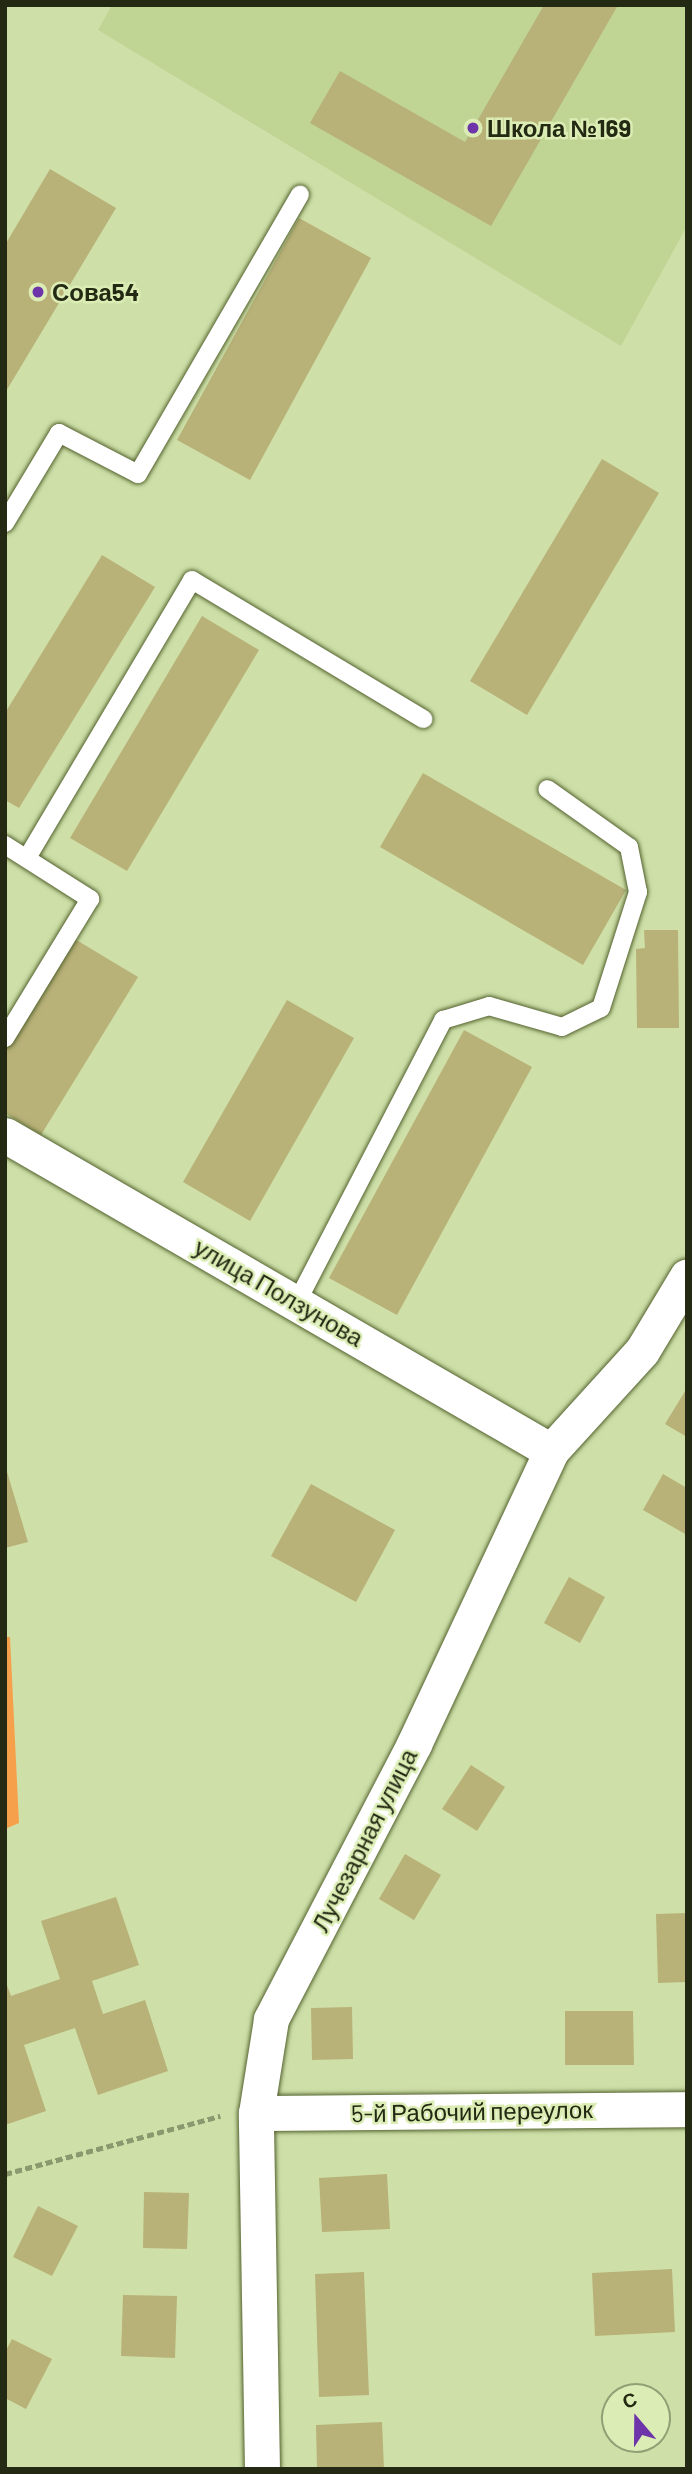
<!DOCTYPE html>
<meta charset="utf-8">
<style>
body{margin:0}
#map{position:relative;width:692px;height:2474px;overflow:hidden;background:#cee0a8;font-family:Barlow,sans-serif}
div>[style]{position:absolute}
.built>*{inset:0;background:#c0d494}
.green>*{inset:0;background:#f7a04b}
.building>*{inset:0;background:#b8b178}
.path>*{height:4.5px;margin-top:-2.25px;transform-origin:0;background:repeating-linear-gradient(90deg,#8c996e 0 7px,transparent 0 10.5px)}
.roads{filter:drop-shadow(0 0 2px #54622f) drop-shadow(0 0 2px #54622f)}
.lane>*{height:18px;margin:-9px;padding:0 9px;transform-origin:9px;border-radius:9px;background:#fff}
.street>*{height:35px;margin:-17.5px;padding:0 17.5px;transform-origin:17.5px;border-radius:17.5px;background:#fff}
.dots>*{width:19px;height:19px;translate:-50% -50%;box-sizing:border-box;border:4px solid #dbedb4;border-radius:50%}
span{translate:-50% -50%;white-space:nowrap;text-align:center;line-height:1.15;-webkit-text-stroke:5px #dbedb4;paint-order:stroke}
.poi-label{font-size:24px;color:#232913;font-weight:700}
.left{translate:0 -50%;text-align:left}
.street-label{font-size:24px;color:#232913}
.frame{position:absolute;inset:0;border:7px solid #232913;pointer-events:none}
.north{position:absolute;left:601px;top:2383px;width:70px;height:70px;box-sizing:border-box;background:#dbedb4;border:2px solid #919f74;border-radius:50%;rotate:340deg;font-size:19px;font-weight:700;line-height:28px;text-align:center;color:#232913}
.north::after{content:'';display:block;margin:auto;width:24px;height:32px;background:#6e35ab;clip-path:polygon(50% 0,100% 100%,50% 72%,0 100%)}
</style>
<div id="map">
<div class="built">
<div style="clip-path:polygon(112px 5px,687px 5px,687px 226px,621px 346px,98px 30px)"></div>
</div>
<div class="green">
<div style="clip-path:polygon(5px 1637px,10px 1637px,19px 1823px,5px 1829px)"></div>
</div>
<div class="building">
<div style="clip-path:polygon(544px 5px,618px 5px,491px 226px,310px 123px,340px 71px,465px 142px)"></div>
<div style="clip-path:polygon(50px 169px,116px 208px,5px 393px,5px 245px)"></div>
<div style="clip-path:polygon(299px 218px,371px 258px,250px 480px,177px 440px)"></div>
<div style="clip-path:polygon(602px 459px,659px 493px,527px 715px,470px 681px)"></div>
<div style="clip-path:polygon(102px 555px,155px 587px,19px 808px,5px 800px,5px 713px)"></div>
<div style="clip-path:polygon(202px 616px,259px 650px,127px 871px,70px 838px)"></div>
<div style="clip-path:polygon(423px 773px,626px 890px,583px 965px,380px 847px)"></div>
<div style="clip-path:polygon(644px 930px,678px 930px,679px 1028px,637px 1028px,636px 949px,645px 948px)"></div>
<div style="clip-path:polygon(73px 938px,138px 977px,41px 1135px,5px 1113px,5px 1047px)"></div>
<div style="clip-path:polygon(287px 1000px,354px 1038px,250px 1221px,183px 1182px)"></div>
<div style="clip-path:polygon(464px 1030px,532px 1067px,397px 1315px,329px 1278px)"></div>
<div style="clip-path:polygon(687px 1388px,687px 1437px,665px 1424px)"></div>
<div style="clip-path:polygon(5px 1465px,28px 1542px,5px 1548px)"></div>
<div style="clip-path:polygon(663px 1474px,687px 1488px,687px 1535px,643px 1510px)"></div>
<div style="clip-path:polygon(311px 1484px,395px 1530px,356px 1602px,271px 1556px)"></div>
<div style="clip-path:polygon(569px 1577px,605px 1597px,580px 1643px,544px 1623px)"></div>
<div style="clip-path:polygon(471px 1765px,505px 1787px,477px 1831px,442px 1809px)"></div>
<div style="clip-path:polygon(405px 1854px,441px 1875px,414px 1920px,379px 1899px)"></div>
<div style="clip-path:polygon(116px 1897px,139px 1965px,92px 1981px,103px 2014px,145px 2000px,168px 2071px,98px 2095px,75px 2028px,24px 2045px,46px 2111px,5px 2125px,5px 1980px,11px 1996px,60px 1979px,41px 1921px)"></div>
<div style="clip-path:polygon(687px 1913px,687px 1982px,658px 1983px,656px 1914px)"></div>
<div style="clip-path:polygon(352px 2007px,353px 2059px,312px 2060px,311px 2008px)"></div>
<div style="clip-path:polygon(565px 2011px,633px 2011px,634px 2065px,565px 2065px)"></div>
<div style="clip-path:polygon(387px 2174px,390px 2229px,322px 2232px,319px 2178px)"></div>
<div style="clip-path:polygon(144px 2192px,189px 2193px,187px 2249px,143px 2248px)"></div>
<div style="clip-path:polygon(38px 2206px,78px 2226px,52px 2276px,13px 2257px)"></div>
<div style="clip-path:polygon(672px 2269px,675px 2332px,595px 2336px,592px 2273px)"></div>
<div style="clip-path:polygon(364px 2272px,369px 2395px,319px 2397px,315px 2274px)"></div>
<div style="clip-path:polygon(123px 2295px,177px 2296px,175px 2358px,121px 2356px)"></div>
<div style="clip-path:polygon(12px 2339px,52px 2359px,26px 2409px,5px 2398px,5px 2352px)"></div>
<div style="clip-path:polygon(382px 2422px,384px 2469px,317px 2469px,316px 2425px)"></div>
</div>
<div class="path">
<div style="left:5px;top:2174px;width:223px;rotate:-15.1deg"></div>
</div>
<div class="roads">
<div class="lane">
<div style="left:5px;top:523px;width:105px;rotate:-59deg"></div>
<div style="left:59px;top:433px;width:89px;rotate:27.4deg"></div>
<div style="left:138px;top:474px;width:323px;rotate:-59.9deg"></div>
<div style="left:5px;top:845px;width:101px;rotate:32.4deg"></div>
<div style="left:90px;top:899px;width:163px;rotate:121.4deg"></div>
<div style="left:27px;top:858px;width:323px;rotate:-59.3deg"></div>
<div style="left:192px;top:580px;width:270px;rotate:31deg"></div>
<div style="left:297px;top:1302px;width:318px;rotate:-62.6deg"></div>
<div style="left:443px;top:1020px;width:48px;rotate:-16.9deg"></div>
<div style="left:489px;top:1006px;width:76px;rotate:16deg"></div>
<div style="left:562px;top:1027px;width:43px;rotate:-26deg"></div>
<div style="left:601px;top:1008px;width:122px;rotate:-72.3deg"></div>
<div style="left:638px;top:892px;width:46px;rotate:-101.3deg"></div>
<div style="left:629px;top:847px;width:100px;rotate:-144.7deg"></div>
</div>
<div class="street">
<div style="left:5px;top:1135px;width:631px;rotate:30.06deg"></div>
<div style="left:256px;top:2113px;width:431px;rotate:-0.5deg"></div>
<div style="left:262px;top:2469px;width:356px;rotate:-91deg"></div>
<div style="left:256px;top:2113px;width:95px;rotate:-80.9deg"></div>
<div style="left:271px;top:2019px;width:310px;rotate:-62.5deg"></div>
<div style="left:414px;top:1744px;width:323px;rotate:-64.9deg"></div>
<div style="left:551px;top:1451px;width:135px;rotate:-47.7deg"></div>
<div style="left:642px;top:1351px;width:87px;rotate:-59deg"></div>
</div>
</div>
<div class="dots">
<div style="left:473px;top:128px;background:#6e35ab"></div>
<div style="left:38px;top:292px;background:#6e35ab"></div>
</div>
<div class="poi-label">
<span class="left" style="left:487px;top:128px">Школа №169</span>
<span class="left" style="left:52px;top:292px">Сова54</span>
</div>
<div class="street-label">
<span style="left:279px;top:1292px;rotate:30deg">улица Ползунова</span>
<span style="left:364px;top:1840px;rotate:-63deg">Лучезарная улица</span>
<span style="left:472px;top:2111px;rotate:-1deg">5-й Рабочий переулок</span>
</div>
<div class="frame"></div>
<div class="north">С</div>
</div>
